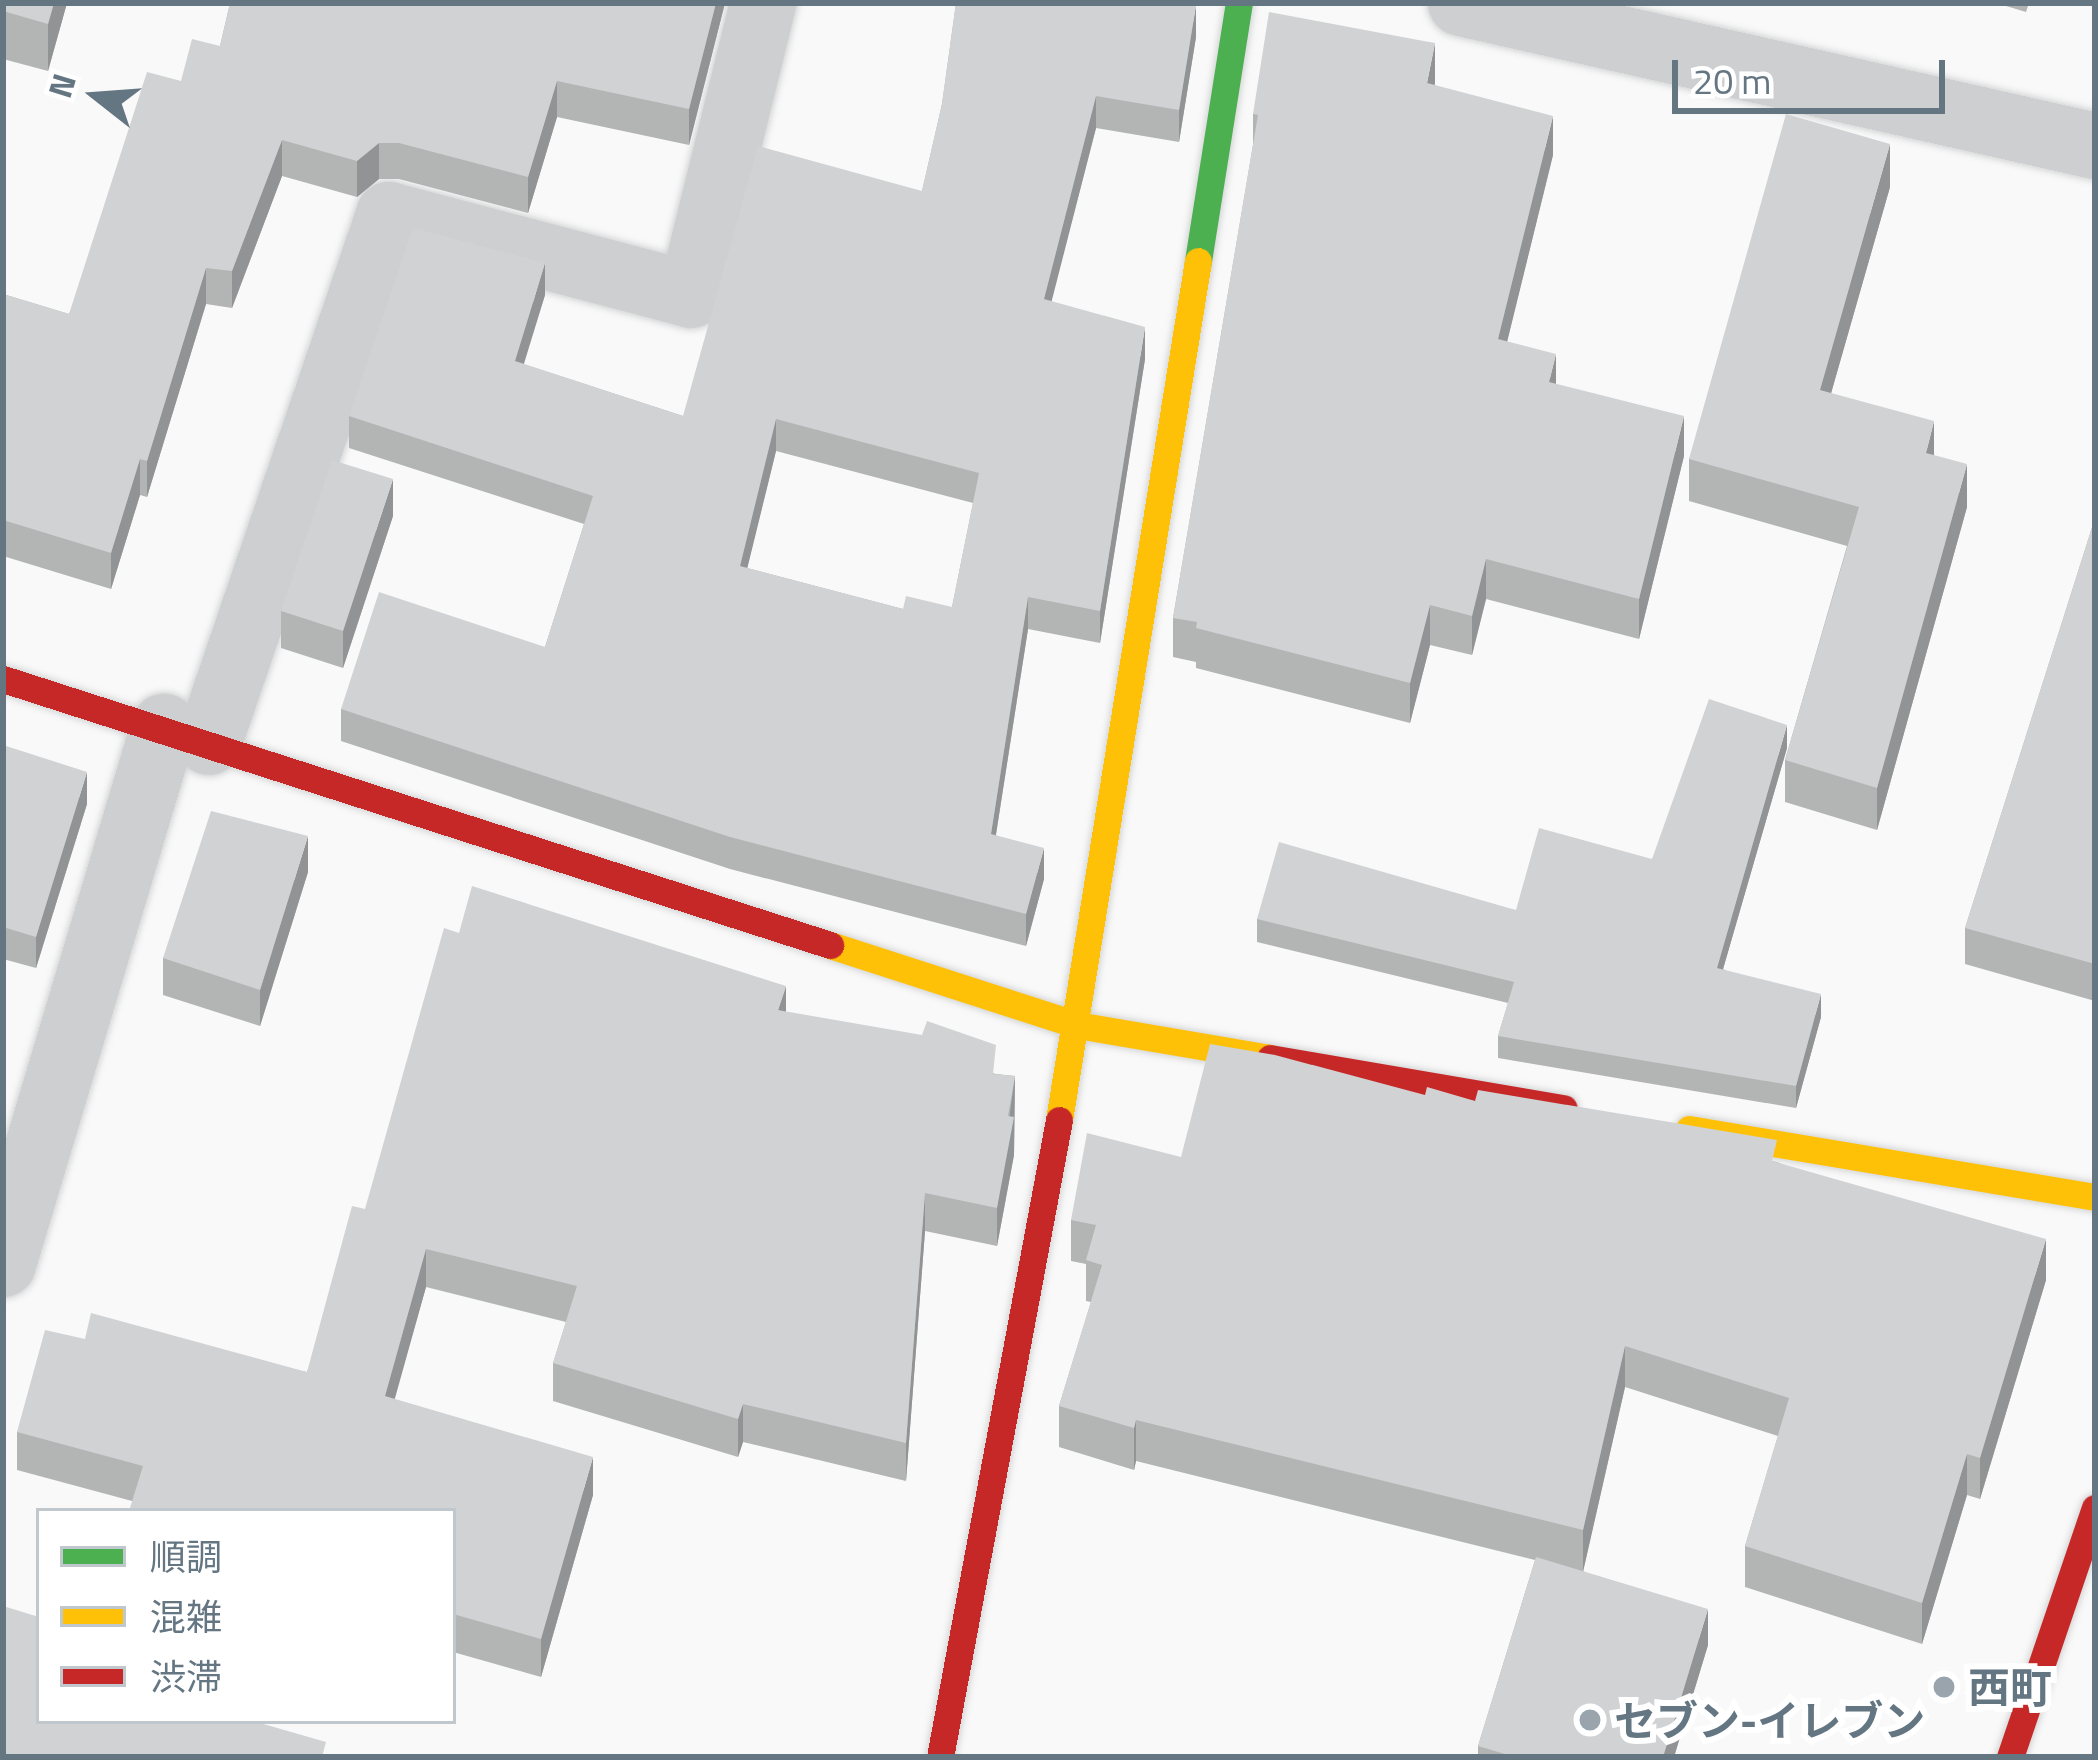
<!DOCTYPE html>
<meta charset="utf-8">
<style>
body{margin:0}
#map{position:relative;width:2098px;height:1760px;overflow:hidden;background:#f9f9f9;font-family:"Titillium Web","Noto Sans JP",sans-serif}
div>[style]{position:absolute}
.roads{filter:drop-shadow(0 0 3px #d5d6d7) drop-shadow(0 0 3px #d5d6d7)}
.street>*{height:66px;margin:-33px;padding:0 33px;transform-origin:33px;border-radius:33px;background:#cecfd0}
.fast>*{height:27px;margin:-13.5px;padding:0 13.5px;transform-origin:13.5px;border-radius:13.5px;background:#4caf50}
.slow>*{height:27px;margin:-13.5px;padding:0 13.5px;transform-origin:13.5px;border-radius:13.5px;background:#ffc107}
.jam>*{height:27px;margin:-13.5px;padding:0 13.5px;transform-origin:13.5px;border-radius:13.5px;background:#c62828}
.wall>*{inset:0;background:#b3b5b5}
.shaded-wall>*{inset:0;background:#929394}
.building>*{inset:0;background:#d0d2d3}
.dots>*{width:33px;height:33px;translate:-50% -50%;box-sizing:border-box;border:6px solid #fff;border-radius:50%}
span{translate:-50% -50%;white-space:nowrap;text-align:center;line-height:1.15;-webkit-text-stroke:12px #fff;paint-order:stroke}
.poi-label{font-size:42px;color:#657683;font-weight:700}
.left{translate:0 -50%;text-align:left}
.frame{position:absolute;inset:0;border:6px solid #657683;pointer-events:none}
.legend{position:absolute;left:36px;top:1508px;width:420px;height:216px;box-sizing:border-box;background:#fff;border:3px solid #c1c8cd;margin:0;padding:15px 21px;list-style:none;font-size:36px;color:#657683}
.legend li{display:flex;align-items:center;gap:24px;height:60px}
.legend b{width:60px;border:3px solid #c1c8cd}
.north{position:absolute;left:36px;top:36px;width:120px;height:120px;-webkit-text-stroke:9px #fff;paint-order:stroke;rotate:287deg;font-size:33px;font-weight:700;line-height:48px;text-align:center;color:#657683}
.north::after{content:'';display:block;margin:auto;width:42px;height:54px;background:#657683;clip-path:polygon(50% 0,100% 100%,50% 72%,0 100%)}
.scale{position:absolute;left:1672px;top:60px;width:273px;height:54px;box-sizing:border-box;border:6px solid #657683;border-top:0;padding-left:15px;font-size:36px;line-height:42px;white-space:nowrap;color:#657683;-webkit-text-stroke:9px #fff;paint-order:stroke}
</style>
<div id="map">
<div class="roads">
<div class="street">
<div style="left:1461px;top:3px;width:650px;rotate:12.71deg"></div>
<div style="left:209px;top:742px;width:557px;rotate:-71.14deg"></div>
<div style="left:389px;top:215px;width:312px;rotate:14.8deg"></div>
<div style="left:691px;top:295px;width:301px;rotate:-76.1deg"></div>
<div style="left:3px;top:1264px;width:561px;rotate:-73.31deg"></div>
</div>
<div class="fast">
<div style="left:1198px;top:261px;width:261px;rotate:-81deg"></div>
</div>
<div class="slow">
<div style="left:830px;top:945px;width:260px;rotate:17.9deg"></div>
<div style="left:1077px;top:1025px;width:196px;rotate:9.7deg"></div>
<div style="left:1059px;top:1120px;width:870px;rotate:-80.81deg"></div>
<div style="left:1689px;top:1129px;width:412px;rotate:9.5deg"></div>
</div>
<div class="jam">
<div style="left:3px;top:679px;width:869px;rotate:17.83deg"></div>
<div style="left:1270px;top:1058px;width:298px;rotate:9.7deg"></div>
<div style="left:940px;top:1757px;width:648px;rotate:-79.42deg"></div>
<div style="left:2010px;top:1757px;width:263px;rotate:-71.2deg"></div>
</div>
</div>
<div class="wall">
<div style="clip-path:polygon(3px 3px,67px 3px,48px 71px,3px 59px)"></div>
<div style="clip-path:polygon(230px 3px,725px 3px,689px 145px,557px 117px,528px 213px,399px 179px,379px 179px,357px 197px,282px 176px,232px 308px,206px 304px,147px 497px,140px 495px,111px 589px,3px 556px,3px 294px,69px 314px,181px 81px,220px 46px)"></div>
<div style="clip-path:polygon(evenodd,956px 3px,1191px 3px,1196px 37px,1179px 142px,1096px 128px,1051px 301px,1145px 359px,1100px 643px,1028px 629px,996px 835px,1044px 879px,1026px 946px,730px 869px,341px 741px,341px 709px,545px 647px,584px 524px,349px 448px,349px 416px,545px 295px,523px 364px,683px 416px,922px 191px,942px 104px,956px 3px,776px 451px,973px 503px,952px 607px,903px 609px,747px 568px,776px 451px)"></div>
<div style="clip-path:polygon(1996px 3px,2029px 3px,2026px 12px)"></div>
<div style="clip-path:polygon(1435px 85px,1553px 155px,1507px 341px,1556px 384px,1684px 456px,1639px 639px,1486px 599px,1472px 655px,1430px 645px,1410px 723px,1196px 668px,1196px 662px,1173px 657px,1173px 618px,1253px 145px,1253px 114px)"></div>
<div style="clip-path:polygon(1890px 187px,1831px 393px,1934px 455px,1967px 507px,1877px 830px,1785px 802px,1785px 760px,1847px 546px,1689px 501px,1689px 459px)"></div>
<div style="clip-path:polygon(393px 516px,343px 668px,281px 648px,281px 611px)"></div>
<div style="clip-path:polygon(2095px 518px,2095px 1001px,1965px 964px,1965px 928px)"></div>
<div style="clip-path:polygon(3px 745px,87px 804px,36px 968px,3px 959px)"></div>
<div style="clip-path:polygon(1787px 748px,1723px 969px,1821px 1017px,1796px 1108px,1498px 1058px,1498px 1036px,1508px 1003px,1257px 942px,1257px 919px,1516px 910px,1652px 859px)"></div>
<div style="clip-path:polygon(308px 872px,260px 1026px,163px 995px,163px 958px)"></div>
<div style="clip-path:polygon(786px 1012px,996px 1074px,1015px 1076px,1014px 1155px,997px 1246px,925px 1231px,906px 1481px,743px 1442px,738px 1457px,553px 1401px,553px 1363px,566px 1322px,426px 1287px,394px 1399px,593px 1495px,541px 1677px,453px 1652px,453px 1511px,132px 1501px,17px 1470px,17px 1432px,85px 1339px,307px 1372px,365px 1209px)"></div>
<div style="clip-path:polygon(1425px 1095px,1475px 1101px,1777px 1162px,2046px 1280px,1980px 1499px,1967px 1495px,1922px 1644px,1745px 1587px,1745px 1546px,1778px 1436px,1625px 1387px,1583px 1571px,1708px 1645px,1674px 1757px,1478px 1757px,1478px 1746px,1535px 1560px,1136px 1461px,1134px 1470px,1059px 1447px,1059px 1406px,1091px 1302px,1086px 1301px,1086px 1264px,1071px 1261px,1071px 1220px,1181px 1157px)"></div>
</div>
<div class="shaded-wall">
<div style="clip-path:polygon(54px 3px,67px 3px,48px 71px,48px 24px)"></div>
<div style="clip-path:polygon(716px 3px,725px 3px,689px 145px,689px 109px)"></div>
<div style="clip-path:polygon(1196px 5px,1196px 37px,1179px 142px,1179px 110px)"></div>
<div style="clip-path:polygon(1435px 43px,1435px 83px,1427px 123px,1427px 83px)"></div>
<div style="clip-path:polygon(557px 81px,557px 117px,528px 213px,528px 177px)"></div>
<div style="clip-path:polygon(1096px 96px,1096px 128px,1044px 331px,1044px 299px)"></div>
<div style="clip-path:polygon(1553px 116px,1553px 155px,1498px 379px,1498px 339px)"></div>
<div style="clip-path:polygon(282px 140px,282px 176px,232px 308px,232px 271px)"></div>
<div style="clip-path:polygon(379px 143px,379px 179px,357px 197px,357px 161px)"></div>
<div style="clip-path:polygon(1890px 144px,1890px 187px,1820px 432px,1820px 390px)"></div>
<div style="clip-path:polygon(545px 263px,545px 295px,515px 393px,515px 361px)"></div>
<div style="clip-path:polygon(206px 268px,206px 304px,147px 497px,147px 461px)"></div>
<div style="clip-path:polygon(1145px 327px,1145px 359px,1100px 643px,1100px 611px)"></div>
<div style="clip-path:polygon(1556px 354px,1556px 394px,1549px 382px)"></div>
<div style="clip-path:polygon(1684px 416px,1684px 456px,1639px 639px,1639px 599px)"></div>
<div style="clip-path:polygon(776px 419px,776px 451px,740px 598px,740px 566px)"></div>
<div style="clip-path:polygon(1934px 421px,1934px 464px,1926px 453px)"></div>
<div style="clip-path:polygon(140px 459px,140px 495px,111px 589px,111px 553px)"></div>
<div style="clip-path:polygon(1967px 464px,1967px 507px,1877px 830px,1877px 788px)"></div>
<div style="clip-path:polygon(393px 479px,393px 516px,343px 668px,343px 631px)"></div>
<div style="clip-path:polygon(1486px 559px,1486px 599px,1472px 655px,1472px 616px)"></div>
<div style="clip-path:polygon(1028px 597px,1028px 629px,991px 866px,991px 834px)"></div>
<div style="clip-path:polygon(1430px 605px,1430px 645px,1410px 723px,1410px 683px)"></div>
<div style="clip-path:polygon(1787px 725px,1787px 748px,1717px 990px,1717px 968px)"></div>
<div style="clip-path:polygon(87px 772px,87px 804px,36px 968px,36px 937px)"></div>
<div style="clip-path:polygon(308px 836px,308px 872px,260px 1026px,260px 990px)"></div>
<div style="clip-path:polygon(1044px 848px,1044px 879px,1026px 946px,1026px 914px)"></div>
<div style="clip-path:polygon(786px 986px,786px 1024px,778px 1010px)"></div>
<div style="clip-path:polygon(1821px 994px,1821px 1017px,1796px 1108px,1796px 1086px)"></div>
<div style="clip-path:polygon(1015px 1076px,1014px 1155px,997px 1246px,997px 1208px)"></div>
<div style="clip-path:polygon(925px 1193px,925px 1231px,906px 1481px,906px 1443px)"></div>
<div style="clip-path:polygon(2046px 1239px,2046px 1280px,1980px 1499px,1980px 1458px)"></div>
<div style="clip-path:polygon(426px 1249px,426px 1287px,385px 1434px,385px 1396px)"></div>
<div style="clip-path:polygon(1625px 1346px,1625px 1387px,1583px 1572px,1583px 1530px)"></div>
<div style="clip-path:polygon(743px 1404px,743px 1442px,738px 1457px,738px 1419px)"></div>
<div style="clip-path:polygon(1136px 1420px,1136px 1461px,1134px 1470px,1134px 1428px)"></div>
<div style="clip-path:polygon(1967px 1454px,1967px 1495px,1922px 1644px,1922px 1603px)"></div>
<div style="clip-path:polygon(593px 1457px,593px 1495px,541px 1677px,541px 1639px)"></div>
<div style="clip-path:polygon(1708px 1609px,1708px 1645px,1674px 1757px,1663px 1757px)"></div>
</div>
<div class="building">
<div style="clip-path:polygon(3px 3px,54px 3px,48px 24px,3px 11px)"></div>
<div style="clip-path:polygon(230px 3px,716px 3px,689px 109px,557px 81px,528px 177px,399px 143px,379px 143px,357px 161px,282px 140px,232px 271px,206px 268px,147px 461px,140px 459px,111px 553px,3px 520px,3px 294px,69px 314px,147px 72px,181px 81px,192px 39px,220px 46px)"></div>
<div style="clip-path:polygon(evenodd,956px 3px,1186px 3px,1196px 5px,1179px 110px,1096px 96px,1044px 299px,1145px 327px,1100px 611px,1028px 597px,991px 834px,1044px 848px,1026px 914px,730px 837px,341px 709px,379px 592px,545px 647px,593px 496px,349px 416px,413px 228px,545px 263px,515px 361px,683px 416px,758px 146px,922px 191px,942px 104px,956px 3px,776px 419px,979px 473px,952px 607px,906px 596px,903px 609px,740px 566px,776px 419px)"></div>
<div style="clip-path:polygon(1269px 12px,1435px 43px,1427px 83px,1553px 116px,1498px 339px,1556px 354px,1549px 382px,1684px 416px,1639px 599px,1486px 559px,1472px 616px,1430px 605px,1410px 683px,1196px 628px,1197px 622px,1173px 618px,1258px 115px,1253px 114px)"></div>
<div style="clip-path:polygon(1786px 114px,1890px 144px,1820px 390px,1934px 421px,1926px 453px,1967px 464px,1877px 788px,1785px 760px,1859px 507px,1689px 459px)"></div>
<div style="clip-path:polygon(332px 460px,393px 479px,343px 631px,281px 611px)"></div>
<div style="clip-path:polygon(2095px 518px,2095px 964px,1965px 928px)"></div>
<div style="clip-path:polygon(1709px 699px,1787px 725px,1717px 968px,1821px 994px,1796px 1086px,1498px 1036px,1514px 982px,1257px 919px,1279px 842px,1516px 910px,1539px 828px,1652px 859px)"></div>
<div style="clip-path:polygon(3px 745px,87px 772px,36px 937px,3px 927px)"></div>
<div style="clip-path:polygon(211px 811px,308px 836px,260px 990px,163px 958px)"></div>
<div style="clip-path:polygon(472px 886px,786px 986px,778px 1010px,922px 1035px,927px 1021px,996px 1045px,993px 1074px,1015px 1076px,1008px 1116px,1014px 1117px,997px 1208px,925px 1193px,906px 1443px,743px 1404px,738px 1419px,553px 1363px,577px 1286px,426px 1249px,385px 1396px,593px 1457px,541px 1639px,453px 1614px,453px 1511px,129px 1511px,143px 1466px,17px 1432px,45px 1330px,85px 1339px,91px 1313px,307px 1372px,352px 1206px,365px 1209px,444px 928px,459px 933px)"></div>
<div style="clip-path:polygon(1210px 1044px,1275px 1055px,1425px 1095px,1427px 1087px,1475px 1101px,1478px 1090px,1777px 1140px,1772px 1161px,2046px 1239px,1980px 1458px,1967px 1454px,1922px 1603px,1745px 1546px,1789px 1398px,1625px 1346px,1583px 1530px,1136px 1420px,1134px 1428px,1059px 1406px,1102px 1265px,1086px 1260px,1096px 1225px,1071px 1220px,1087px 1133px,1181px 1157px)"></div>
<div style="clip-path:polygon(1536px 1557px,1708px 1609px,1663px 1757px,1515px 1757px,1478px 1746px)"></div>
<div style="clip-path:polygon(3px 1606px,39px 1617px,39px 1721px,253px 1721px,326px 1742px,322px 1757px,3px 1757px)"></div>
</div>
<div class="dots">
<div style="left:1944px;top:1687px;background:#99a4ac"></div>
<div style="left:1590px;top:1720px;background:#99a4ac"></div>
</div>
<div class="poi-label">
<span class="left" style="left:1968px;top:1687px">西町</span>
<span class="left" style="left:1614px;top:1720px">セブン-イレブン</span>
</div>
<div class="frame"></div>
<ul class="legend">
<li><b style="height:15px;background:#4caf50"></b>順調</li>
<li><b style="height:15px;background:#ffc107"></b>混雑</li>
<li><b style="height:15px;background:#c62828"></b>渋滞</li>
</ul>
<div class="north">N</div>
<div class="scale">20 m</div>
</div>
